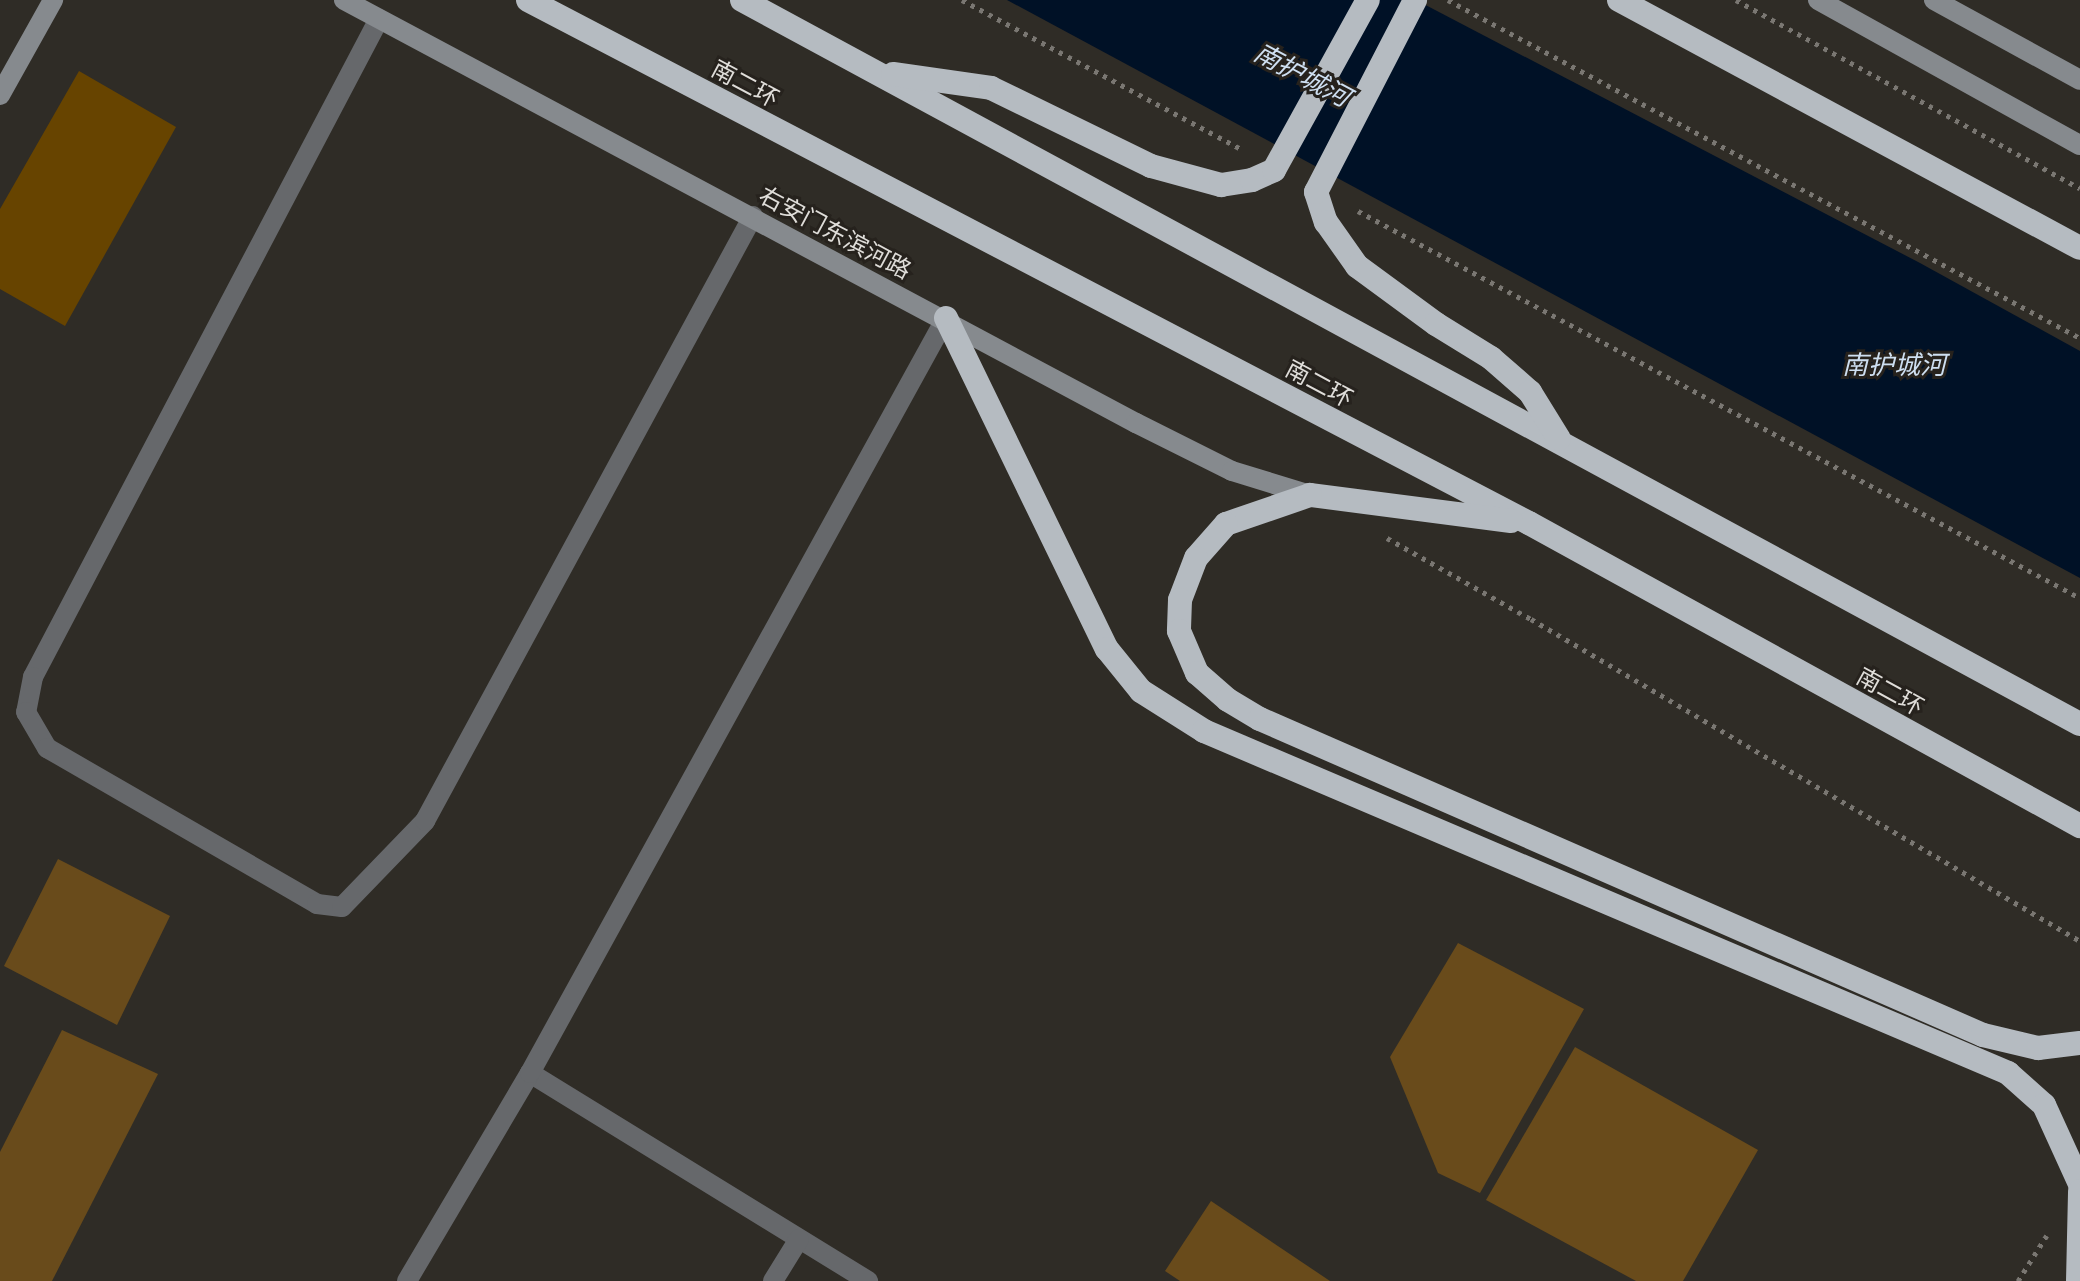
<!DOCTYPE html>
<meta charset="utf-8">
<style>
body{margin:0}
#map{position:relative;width:2080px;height:1281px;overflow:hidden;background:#2f2c26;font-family:Literata,"Noto Sans SC",serif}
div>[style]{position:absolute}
.green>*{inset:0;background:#674400}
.water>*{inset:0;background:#001126}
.building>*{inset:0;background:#694b1b}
.path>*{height:5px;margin-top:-2.5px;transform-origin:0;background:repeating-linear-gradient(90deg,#7a7772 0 4px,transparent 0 10px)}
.lane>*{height:20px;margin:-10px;padding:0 10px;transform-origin:10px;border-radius:10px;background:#66686b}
.street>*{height:20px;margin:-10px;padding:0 10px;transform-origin:10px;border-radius:10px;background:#66686b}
.secondary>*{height:20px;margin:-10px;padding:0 10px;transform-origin:10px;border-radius:10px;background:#868a8e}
.highway>*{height:24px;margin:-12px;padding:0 12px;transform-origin:12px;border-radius:12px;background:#b5bbc1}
.highway-bridge>*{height:24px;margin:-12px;padding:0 12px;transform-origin:12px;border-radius:12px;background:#b5bbc1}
span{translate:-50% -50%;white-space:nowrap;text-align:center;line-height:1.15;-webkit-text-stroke:6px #26221d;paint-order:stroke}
.street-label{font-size:24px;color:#dfddd9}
.water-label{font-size:26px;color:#cedff1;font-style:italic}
</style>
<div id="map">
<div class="green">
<div style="clip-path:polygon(79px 71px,176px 127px,65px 326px,0 289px,0 209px)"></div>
</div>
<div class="water">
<div style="clip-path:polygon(1007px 0,1416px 0,1920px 263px,2080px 351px,2080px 578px)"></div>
</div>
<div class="building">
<div style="clip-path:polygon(58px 859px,170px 916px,117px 1025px,4px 966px)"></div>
<div style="clip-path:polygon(1458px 943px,1584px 1009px,1480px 1193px,1438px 1173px,1390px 1057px)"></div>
<div style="clip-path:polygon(62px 1030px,158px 1074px,52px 1281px,0 1281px,0 1152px)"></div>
<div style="clip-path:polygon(1575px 1047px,1758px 1150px,1683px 1281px,1636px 1281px,1486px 1200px)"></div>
<div style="clip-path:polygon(1211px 1201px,1330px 1281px,1180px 1281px,1165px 1271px)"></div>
</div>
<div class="path">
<div style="left:962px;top:0;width:319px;rotate:28.1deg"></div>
<div style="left:1448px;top:0;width:717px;rotate:28.14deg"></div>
<div style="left:1736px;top:0;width:392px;rotate:28.7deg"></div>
<div style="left:1358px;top:211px;width:819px;rotate:28.19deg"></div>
<div style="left:1387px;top:538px;width:165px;rotate:29.4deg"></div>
<div style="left:1531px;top:619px;width:636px;rotate:30.39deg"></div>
<div style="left:2018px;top:1281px;width:54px;rotate:-57.8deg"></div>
</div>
<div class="lane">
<div style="left:379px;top:19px;width:743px;rotate:117.74deg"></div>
<div style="left:33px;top:677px;width:36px;rotate:101deg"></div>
<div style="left:26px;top:712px;width:42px;rotate:59.7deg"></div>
<div style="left:47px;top:748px;width:312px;rotate:30deg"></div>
<div style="left:317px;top:904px;width:25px;rotate:7deg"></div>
<div style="left:342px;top:907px;width:120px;rotate:-46deg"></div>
<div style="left:425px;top:821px;width:688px;rotate:-61.54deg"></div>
<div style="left:530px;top:1073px;width:397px;rotate:31.6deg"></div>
<div style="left:773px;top:1281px;width:49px;rotate:-58.2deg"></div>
</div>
<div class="street">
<div style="left:407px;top:1281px;width:242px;rotate:-59.4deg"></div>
<div style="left:530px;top:1073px;width:862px;rotate:-61.15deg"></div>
</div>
<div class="secondary">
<div style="left:344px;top:0;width:898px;rotate:28.11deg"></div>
<div style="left:1136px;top:423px;width:107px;rotate:26.6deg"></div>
<div style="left:1232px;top:471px;width:82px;rotate:17.1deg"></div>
<div style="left:1818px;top:0;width:299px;rotate:29deg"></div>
<div style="left:1934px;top:0;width:166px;rotate:28.7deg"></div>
<div style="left:0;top:95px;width:109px;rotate:-60.8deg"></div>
</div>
<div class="highway">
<div style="left:528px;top:0;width:1129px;rotate:27.59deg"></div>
<div style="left:1529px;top:523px;width:629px;rotate:28.81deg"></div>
<div style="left:742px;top:0;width:1521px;rotate:28.42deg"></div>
<div style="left:1619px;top:0;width:523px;rotate:28.28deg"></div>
<div style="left:893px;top:74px;width:99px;rotate:8.1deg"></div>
<div style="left:991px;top:88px;width:178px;rotate:26deg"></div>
<div style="left:1151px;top:166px;width:73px;rotate:15.2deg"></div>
<div style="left:1221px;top:185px;width:31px;rotate:-9deg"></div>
<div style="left:1252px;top:180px;width:24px;rotate:-24deg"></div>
<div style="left:1316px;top:192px;width:32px;rotate:72deg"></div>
<div style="left:1326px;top:222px;width:54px;rotate:54.8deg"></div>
<div style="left:1357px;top:266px;width:98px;rotate:36.3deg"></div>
<div style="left:1436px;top:324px;width:65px;rotate:31.7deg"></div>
<div style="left:1491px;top:358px;width:52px;rotate:41.1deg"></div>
<div style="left:1530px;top:392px;width:55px;rotate:58.3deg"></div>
<div style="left:946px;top:318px;width:368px;rotate:64.1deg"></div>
<div style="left:1107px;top:649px;width:54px;rotate:51deg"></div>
<div style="left:1141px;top:691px;width:75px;rotate:32.4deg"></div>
<div style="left:1204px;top:731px;width:874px;rotate:23.04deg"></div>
<div style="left:2008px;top:1073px;width:48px;rotate:41.6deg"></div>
<div style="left:2044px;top:1105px;width:87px;rotate:65.5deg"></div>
<div style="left:1511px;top:521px;width:203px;rotate:-172.6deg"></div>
<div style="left:1310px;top:495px;width:89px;rotate:161deg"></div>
<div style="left:1226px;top:524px;width:45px;rotate:131.4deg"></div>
<div style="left:1196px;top:558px;width:45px;rotate:110.9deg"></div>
<div style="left:1180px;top:600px;width:31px;rotate:92deg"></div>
<div style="left:1179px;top:631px;width:46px;rotate:66.8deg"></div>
<div style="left:1197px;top:673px;width:41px;rotate:41.1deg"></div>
<div style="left:1228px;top:700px;width:37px;rotate:31deg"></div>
<div style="left:1260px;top:719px;width:789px;rotate:23.61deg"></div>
<div style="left:1983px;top:1035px;width:57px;rotate:13.3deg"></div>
<div style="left:2038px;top:1048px;width:42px;rotate:-6.8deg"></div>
<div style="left:2078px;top:1281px;width:90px;rotate:-88.7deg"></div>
</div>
<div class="highway-bridge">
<div style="left:1274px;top:170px;width:194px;rotate:-61.1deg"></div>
<div style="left:1316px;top:192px;width:216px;rotate:-62.7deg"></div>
</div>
<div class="street-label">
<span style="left:746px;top:82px;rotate:28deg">南二环</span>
<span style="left:836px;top:231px;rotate:28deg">右安门东滨河路</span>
<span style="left:1320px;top:382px;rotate:28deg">南二环</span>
<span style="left:1891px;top:690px;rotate:29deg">南二环</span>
</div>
<div class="water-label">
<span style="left:1303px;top:73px;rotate:28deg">南护城河</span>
<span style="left:1894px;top:363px">南护城河</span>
</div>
</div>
